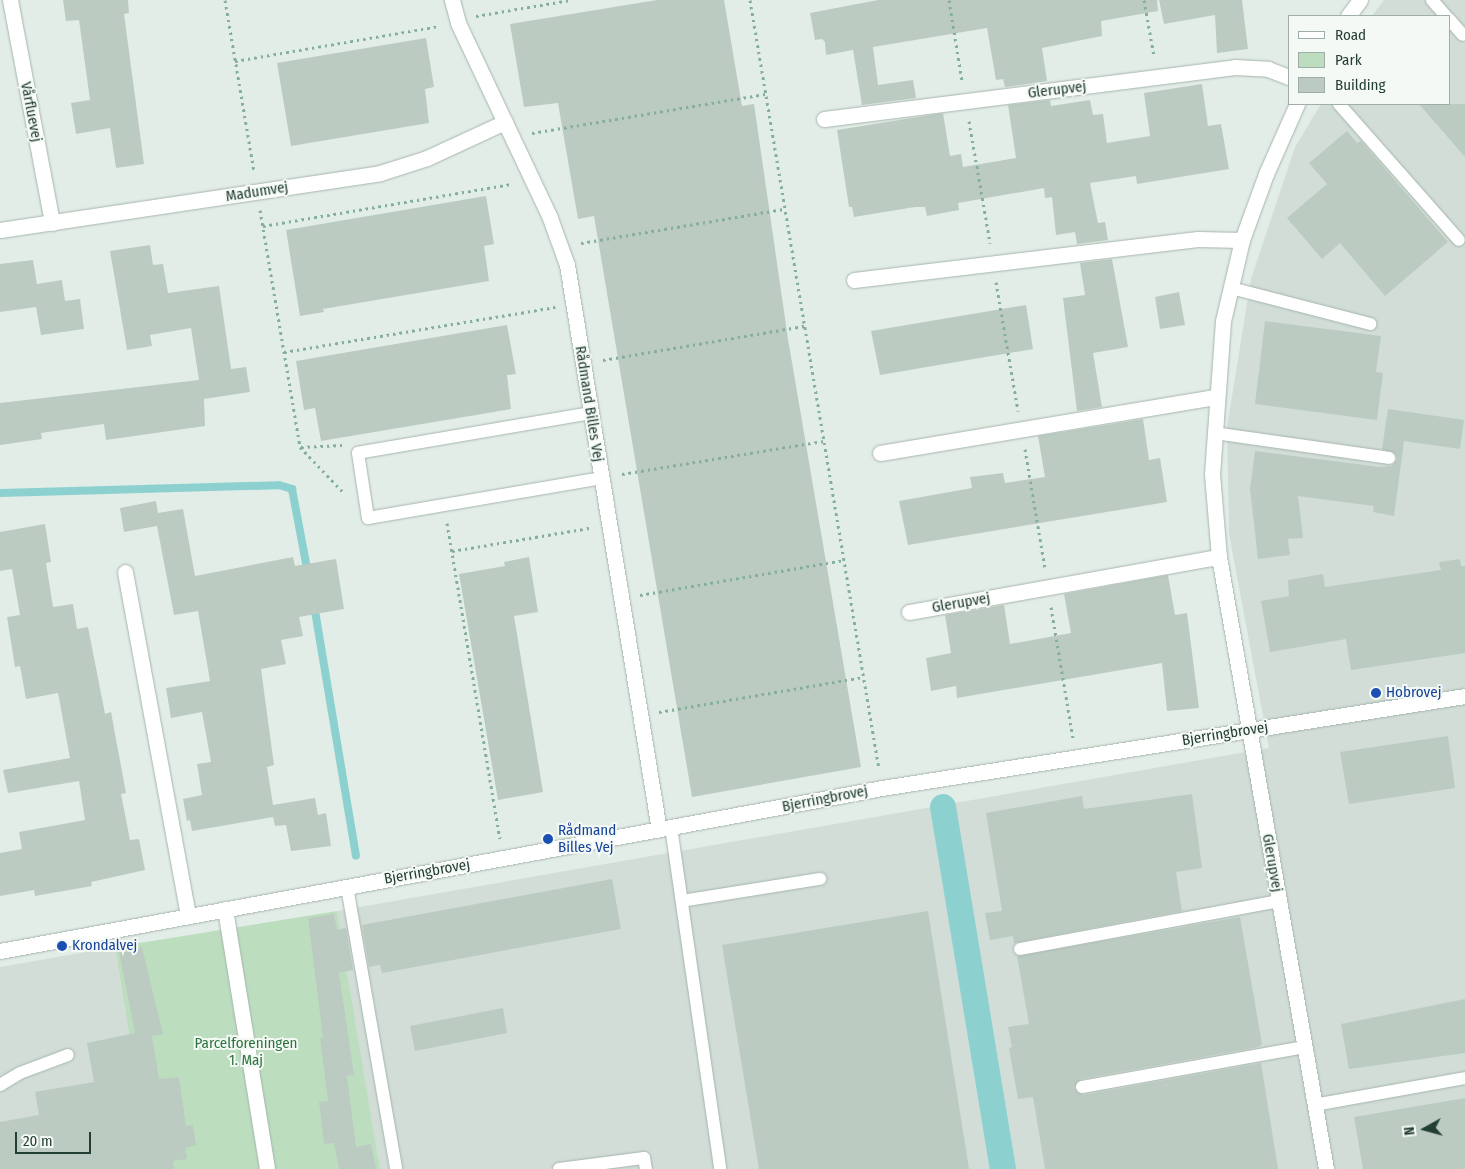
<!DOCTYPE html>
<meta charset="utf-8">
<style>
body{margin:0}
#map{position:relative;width:1465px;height:1169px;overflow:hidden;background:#e3ede7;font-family:"Fira Sans Condensed",sans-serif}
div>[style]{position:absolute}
.built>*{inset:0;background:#d1ddd6}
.green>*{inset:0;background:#bcdebf}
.stream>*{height:8px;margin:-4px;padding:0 4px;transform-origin:4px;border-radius:4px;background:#8cd1d0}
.canal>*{height:26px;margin:-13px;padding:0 13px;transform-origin:13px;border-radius:13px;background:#8cd1d0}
.building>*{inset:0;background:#bbcbc2}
.path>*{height:3px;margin-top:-1.5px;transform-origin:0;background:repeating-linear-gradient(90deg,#84b09a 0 2.5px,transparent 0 6.5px)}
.roads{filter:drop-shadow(0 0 1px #a6b5ad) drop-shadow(0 0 1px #a6b5ad)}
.service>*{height:12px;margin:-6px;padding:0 6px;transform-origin:6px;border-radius:6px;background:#fff}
.minor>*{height:15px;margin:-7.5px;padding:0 7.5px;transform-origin:7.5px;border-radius:7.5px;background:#fff}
.dots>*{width:14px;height:14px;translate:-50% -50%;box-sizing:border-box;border:2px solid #f4f9f6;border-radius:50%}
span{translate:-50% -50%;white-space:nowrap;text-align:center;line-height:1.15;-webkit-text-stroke:4px #f4f9f6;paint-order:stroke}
.street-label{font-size:15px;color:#233e32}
.transit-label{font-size:15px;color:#164399}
.left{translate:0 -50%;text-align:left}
.park-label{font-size:15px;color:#2d753c}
.legend{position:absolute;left:1288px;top:15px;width:162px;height:90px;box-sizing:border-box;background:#f4f9f6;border:1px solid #a0aea8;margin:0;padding:6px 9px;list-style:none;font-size:15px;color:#233e32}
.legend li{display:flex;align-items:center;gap:10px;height:25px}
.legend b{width:25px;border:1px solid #a0aea8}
.north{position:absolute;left:1400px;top:1104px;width:50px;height:50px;-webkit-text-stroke:4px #f4f9f6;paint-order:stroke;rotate:263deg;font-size:14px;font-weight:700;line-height:20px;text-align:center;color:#233e32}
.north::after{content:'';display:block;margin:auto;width:18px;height:22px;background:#233e32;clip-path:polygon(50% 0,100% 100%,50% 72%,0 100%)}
.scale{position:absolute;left:15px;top:1132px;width:76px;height:22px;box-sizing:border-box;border:2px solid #233e32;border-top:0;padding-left:6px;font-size:15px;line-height:18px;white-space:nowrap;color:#233e32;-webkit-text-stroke:4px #f4f9f6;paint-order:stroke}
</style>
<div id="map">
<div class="built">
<div style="clip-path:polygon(1384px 0,1465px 0,1465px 1169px,380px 1169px,337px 911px,1269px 748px,1229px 534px,1227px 427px,1251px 279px,1295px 147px,1321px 104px,1449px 104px,1449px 16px,1372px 16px)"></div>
<div style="clip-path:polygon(115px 947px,151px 1169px,0 1169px,0 967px)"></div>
</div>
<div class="green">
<div style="clip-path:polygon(337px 911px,380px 1169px,151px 1169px,115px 947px)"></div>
</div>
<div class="stream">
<div style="left:0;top:493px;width:279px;rotate:-1.6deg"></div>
<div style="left:279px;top:485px;width:14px;rotate:17deg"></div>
<div style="left:292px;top:489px;width:86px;rotate:79.3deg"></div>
<div style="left:314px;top:605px;width:254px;rotate:80.5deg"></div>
</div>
<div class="canal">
<div style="left:943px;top:807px;width:367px;rotate:80.6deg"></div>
</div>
<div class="building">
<div style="clip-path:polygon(63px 0,128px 0,129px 13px,124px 14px,144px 164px,116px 168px,110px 128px,76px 134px,71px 103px,90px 100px,79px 20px,66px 21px)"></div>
<div style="clip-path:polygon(657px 0,724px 0,742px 106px,754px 104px,788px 339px,861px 767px,692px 797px,594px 216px,578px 219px,558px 103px,524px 107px,510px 24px)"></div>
<div style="clip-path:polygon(878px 0,1157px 0,1158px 11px,1101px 21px,1102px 36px,1042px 48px,1047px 81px,1005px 87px,1003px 79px,996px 80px,987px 28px,873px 47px,878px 85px,913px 80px,916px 98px,862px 105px,853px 50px,826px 55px,825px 42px,822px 39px,815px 40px,810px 13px)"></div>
<div style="clip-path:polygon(1159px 0,1242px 0,1248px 49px,1217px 53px,1215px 15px,1164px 24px)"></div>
<div style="clip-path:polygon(426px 38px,434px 87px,425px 89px,429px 123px,291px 146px,277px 63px)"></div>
<div style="clip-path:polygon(1202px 84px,1208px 126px,1221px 124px,1229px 169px,1137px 184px,1136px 176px,1090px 183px,1098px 223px,1105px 222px,1108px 240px,1077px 244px,1075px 232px,1056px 235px,1052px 197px,1045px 198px,1044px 188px,958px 203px,959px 210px,927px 216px,925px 207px,915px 207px,854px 217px,852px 207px,849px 207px,837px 130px,943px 113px,950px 156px,961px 154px,963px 167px,1016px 158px,1008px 105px,1050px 100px,1051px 106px,1090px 100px,1093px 115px,1103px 114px,1107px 143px,1150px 136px,1144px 93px)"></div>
<div style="clip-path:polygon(1419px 104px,1465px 104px,1465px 157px)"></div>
<div style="clip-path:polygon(1347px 131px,1357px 143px,1361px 141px,1448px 242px,1385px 296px,1340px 243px,1322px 259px,1287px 218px,1327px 184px,1309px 163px)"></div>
<div style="clip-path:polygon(486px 196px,494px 244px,484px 246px,489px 281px,323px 309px,324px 312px,300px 316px,286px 230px)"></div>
<div style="clip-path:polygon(150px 245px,153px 265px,163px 264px,168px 293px,219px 286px,231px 369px,246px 367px,250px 392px,204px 399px,205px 426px,106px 440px,104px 424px,41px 433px,42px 439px,0 445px,0 403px,199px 380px,191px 328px,150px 335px,152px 346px,127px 350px,110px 251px)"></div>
<div style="clip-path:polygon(1112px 259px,1128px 347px,1093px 353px,1102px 407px,1077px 411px,1063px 298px,1085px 295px,1080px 263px)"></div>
<div style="clip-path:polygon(33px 260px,37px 284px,62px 280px,65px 301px,80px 299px,84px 329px,41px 335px,36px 307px,0 312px,0 264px)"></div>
<div style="clip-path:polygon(1179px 292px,1185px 325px,1160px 329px,1155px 297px)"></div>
<div style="clip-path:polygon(1026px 305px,1033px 349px,880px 375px,871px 331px)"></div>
<div style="clip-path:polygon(1265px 321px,1381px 336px,1376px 372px,1383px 373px,1377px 420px,1255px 404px)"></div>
<div style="clip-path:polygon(507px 325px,516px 374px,507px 375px,511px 409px,321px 441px,315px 408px,304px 410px,296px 361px)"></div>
<div style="clip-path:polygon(1388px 409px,1464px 420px,1460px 449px,1404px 441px,1394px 516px,1373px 512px,1374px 506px,1298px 496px,1303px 538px,1288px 539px,1290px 555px,1258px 559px,1250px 489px,1255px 451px,1380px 467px,1392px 466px,1397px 460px,1396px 455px,1382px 449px)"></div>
<div style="clip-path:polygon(1143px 419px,1149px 460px,1160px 458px,1167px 502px,908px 545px,899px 501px,972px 488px,970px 477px,1003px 473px,1005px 483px,1045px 477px,1038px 436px)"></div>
<div style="clip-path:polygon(156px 501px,158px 513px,183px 509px,195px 576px,293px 557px,295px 566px,336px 559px,344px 609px,299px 617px,303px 636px,281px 640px,286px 664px,261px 669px,274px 765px,267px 767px,273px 805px,315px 798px,318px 815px,326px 813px,331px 846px,291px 851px,286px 825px,275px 826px,273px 817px,192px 831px,190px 820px,187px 821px,183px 799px,202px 795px,197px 764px,211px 762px,202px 712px,171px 718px,166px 688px,210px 681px,198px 611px,174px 615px,157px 526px,124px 532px,120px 508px)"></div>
<div style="clip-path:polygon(45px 524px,51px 562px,46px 563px,53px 607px,73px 604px,77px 629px,88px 627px,105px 714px,111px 712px,126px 793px,121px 794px,130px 840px,139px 839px,145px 870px,91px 882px,92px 886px,35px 896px,34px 890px,0 896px,0 853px,22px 849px,19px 832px,85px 820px,79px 781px,8px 793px,3px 770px,70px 758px,58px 693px,26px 699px,20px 666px,15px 667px,7px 617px,20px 615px,12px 569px,0 571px,0 532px)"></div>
<div style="clip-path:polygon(529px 557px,538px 612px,514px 616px,543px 792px,498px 800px,459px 574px,505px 566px,504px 562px)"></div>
<div style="clip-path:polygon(1460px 559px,1461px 566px,1465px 566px,1465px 653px,1351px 670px,1346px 639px,1270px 652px,1261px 601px,1289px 596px,1288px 580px,1323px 574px,1325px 587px,1441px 570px,1439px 562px)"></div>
<div style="clip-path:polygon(1168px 575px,1175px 615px,1187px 613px,1199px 708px,1167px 711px,1162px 663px,957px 698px,956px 686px,931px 691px,926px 658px,951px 653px,945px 615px,1004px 605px,1010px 644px,1071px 633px,1064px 594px)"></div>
<div style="clip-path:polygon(1448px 736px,1455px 788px,1349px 804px,1340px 752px)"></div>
<div style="clip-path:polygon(1192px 794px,1202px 868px,1176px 872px,1182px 911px,1014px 943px,1013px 936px,990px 940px,985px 913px,1002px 911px,986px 813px,1082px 796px,1084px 809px)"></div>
<div style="clip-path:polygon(612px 879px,621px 929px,382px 973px,380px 965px,369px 967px,362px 925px)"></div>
<div style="clip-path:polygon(928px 911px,969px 1169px,759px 1169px,722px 945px)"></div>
<div style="clip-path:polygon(334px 914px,337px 930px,346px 928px,353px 970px,339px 973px,354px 1075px,347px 1076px,356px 1147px,371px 1144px,376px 1169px,339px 1169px,334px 1143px,324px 1144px,319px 1102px,328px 1101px,320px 1038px,323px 1038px,308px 918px)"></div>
<div style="clip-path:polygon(1240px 917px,1262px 1044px,1258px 1047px,1081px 1079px,1074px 1088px,1083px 1095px,1261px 1063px,1278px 1169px,1045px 1169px,1033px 1097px,1018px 1099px,1009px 1048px,1012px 1047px,1008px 1027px,1029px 1024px,1017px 956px)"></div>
<div style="clip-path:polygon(142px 947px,163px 1034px,152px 1036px,159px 1079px,179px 1077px,186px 1126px,193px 1125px,196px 1145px,185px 1148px,187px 1159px,173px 1161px,174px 1169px,0 1169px,0 1122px,39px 1115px,35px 1092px,94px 1082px,87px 1043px,135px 1033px,119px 952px)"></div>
<div style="clip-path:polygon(1465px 999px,1465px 1053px,1349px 1069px,1341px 1024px)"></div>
<div style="clip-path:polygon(503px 1008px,507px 1033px,415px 1051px,410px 1026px)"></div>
<div style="clip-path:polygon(1465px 1098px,1465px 1169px,1363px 1169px,1354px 1117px)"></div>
</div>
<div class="path">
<div style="left:225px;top:0;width:174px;rotate:80.4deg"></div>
<div style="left:750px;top:0;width:780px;rotate:80.48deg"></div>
<div style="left:949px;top:0;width:82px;rotate:80.9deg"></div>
<div style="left:1144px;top:0;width:57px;rotate:79.9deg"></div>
<div style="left:476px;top:16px;width:96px;rotate:-9.6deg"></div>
<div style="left:235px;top:61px;width:207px;rotate:-9.7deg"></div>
<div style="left:969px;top:121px;width:124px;rotate:80.2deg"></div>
<div style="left:532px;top:133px;width:237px;rotate:-9.5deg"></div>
<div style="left:260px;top:210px;width:240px;rotate:80.4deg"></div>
<div style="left:300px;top:447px;width:64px;rotate:46.3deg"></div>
<div style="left:263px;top:226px;width:252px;rotate:-9.6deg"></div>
<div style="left:581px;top:243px;width:207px;rotate:-9.5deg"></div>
<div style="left:996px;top:282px;width:131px;rotate:80.3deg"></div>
<div style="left:284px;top:352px;width:275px;rotate:-9.4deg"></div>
<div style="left:603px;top:360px;width:204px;rotate:-9.6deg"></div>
<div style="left:301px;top:447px;width:41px;rotate:-2.8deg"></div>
<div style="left:1025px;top:449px;width:122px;rotate:80.5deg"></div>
<div style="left:622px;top:474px;width:205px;rotate:-9.3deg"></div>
<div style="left:447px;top:523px;width:320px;rotate:80.5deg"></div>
<div style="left:452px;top:551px;width:139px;rotate:-9.5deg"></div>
<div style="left:640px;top:595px;width:207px;rotate:-9.7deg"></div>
<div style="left:1051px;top:607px;width:134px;rotate:80.5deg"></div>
<div style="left:659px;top:712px;width:207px;rotate:-9.7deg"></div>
</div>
<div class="roads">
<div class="service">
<div style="left:1432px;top:0;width:21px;rotate:49deg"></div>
<div style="left:1449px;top:19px;width:21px;rotate:49deg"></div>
<div style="left:1339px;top:104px;width:181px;rotate:48.6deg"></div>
<div style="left:1231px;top:288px;width:144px;rotate:14.5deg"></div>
<div style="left:591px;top:413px;width:236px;rotate:170.3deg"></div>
<div style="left:358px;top:453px;width:66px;rotate:81.3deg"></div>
<div style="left:368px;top:518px;width:236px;rotate:-9.7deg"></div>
<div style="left:1214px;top:433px;width:177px;rotate:8.1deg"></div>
<div style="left:671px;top:827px;width:345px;rotate:81.8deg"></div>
<div style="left:347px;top:887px;width:286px;rotate:80.1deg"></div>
<div style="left:682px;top:901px;width:140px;rotate:-9.1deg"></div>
<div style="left:1020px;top:949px;width:263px;rotate:-10.5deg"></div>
<div style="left:0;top:1085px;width:23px;rotate:-31deg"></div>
<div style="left:20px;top:1073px;width:51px;rotate:-20.6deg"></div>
<div style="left:1082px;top:1087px;width:226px;rotate:-10.2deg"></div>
<div style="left:1314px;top:1105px;width:153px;rotate:-10.1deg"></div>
<div style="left:559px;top:1169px;width:86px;rotate:-7.4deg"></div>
<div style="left:644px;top:1158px;width:11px;rotate:80deg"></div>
</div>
<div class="minor">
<div style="left:10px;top:0;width:227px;rotate:79.3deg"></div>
<div style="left:452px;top:0;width:24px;rotate:75deg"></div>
<div style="left:458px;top:23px;width:216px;rotate:64.7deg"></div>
<div style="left:550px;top:218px;width:50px;rotate:70.1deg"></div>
<div style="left:567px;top:265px;width:572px;rotate:80.75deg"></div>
<div style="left:1348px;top:16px;width:20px;rotate:-53deg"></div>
<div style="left:1297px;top:104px;width:77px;rotate:113.9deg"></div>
<div style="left:1266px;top:174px;width:70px;rotate:110deg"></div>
<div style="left:1242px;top:240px;width:83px;rotate:103.2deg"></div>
<div style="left:1223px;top:321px;width:153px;rotate:94.1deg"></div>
<div style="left:1212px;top:474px;width:83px;rotate:85.2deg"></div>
<div style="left:1219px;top:557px;width:621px;rotate:80.08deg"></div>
<div style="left:824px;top:119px;width:414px;rotate:-7.2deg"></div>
<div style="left:1235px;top:67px;width:33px;rotate:3deg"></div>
<div style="left:1268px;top:69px;width:22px;rotate:21deg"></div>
<div style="left:0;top:230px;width:384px;rotate:-8.5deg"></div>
<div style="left:380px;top:173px;width:49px;rotate:-17.7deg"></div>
<div style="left:427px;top:158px;width:86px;rotate:-24.8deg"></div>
<div style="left:854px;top:280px;width:346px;rotate:-6.8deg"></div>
<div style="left:1198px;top:239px;width:44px;rotate:1.3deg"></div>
<div style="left:880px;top:453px;width:341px;rotate:-9.5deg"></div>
<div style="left:125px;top:572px;width:350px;rotate:79.6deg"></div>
<div style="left:909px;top:612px;width:315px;rotate:-10.1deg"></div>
<div style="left:225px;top:909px;width:263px;rotate:80.8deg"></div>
<div style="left:0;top:951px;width:897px;rotate:-10.47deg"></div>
<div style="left:882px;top:788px;width:590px;rotate:-8.97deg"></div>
</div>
</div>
<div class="dots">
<div style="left:1376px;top:693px;background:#1a4fb4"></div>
<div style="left:548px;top:839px;background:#1a4fb4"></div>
<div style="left:62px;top:946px;background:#1a4fb4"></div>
</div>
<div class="street-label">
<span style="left:1057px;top:90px;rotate:-7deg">Glerupvej</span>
<span style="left:31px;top:112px;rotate:79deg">Vårfluevej</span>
<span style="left:257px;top:192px;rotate:-9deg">Madumvej</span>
<span style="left:589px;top:404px;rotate:81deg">Rådmand Billes Vej</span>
<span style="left:961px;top:603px;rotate:-10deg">Glerupvej</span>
<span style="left:1225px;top:734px;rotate:-9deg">Bjerringbrovej</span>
<span style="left:825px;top:799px;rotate:-11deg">Bjerringbrovej</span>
<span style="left:1272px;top:863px;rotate:80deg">Glerupvej</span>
<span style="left:427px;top:872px;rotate:-10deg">Bjerringbrovej</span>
</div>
<div class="transit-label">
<span class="left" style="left:1386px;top:693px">Hobrovej</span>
<span class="left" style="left:558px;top:839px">Rådmand<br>Billes Vej</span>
<span class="left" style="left:72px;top:946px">Krondalvej</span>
</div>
<div class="park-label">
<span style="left:246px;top:1052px">Parcelforeningen<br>1. Maj</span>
</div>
<ul class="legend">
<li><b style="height:6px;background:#fff"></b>Road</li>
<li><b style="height:14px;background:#bcdebf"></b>Park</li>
<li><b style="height:14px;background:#bbcbc2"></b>Building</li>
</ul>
<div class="north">N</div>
<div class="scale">20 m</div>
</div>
